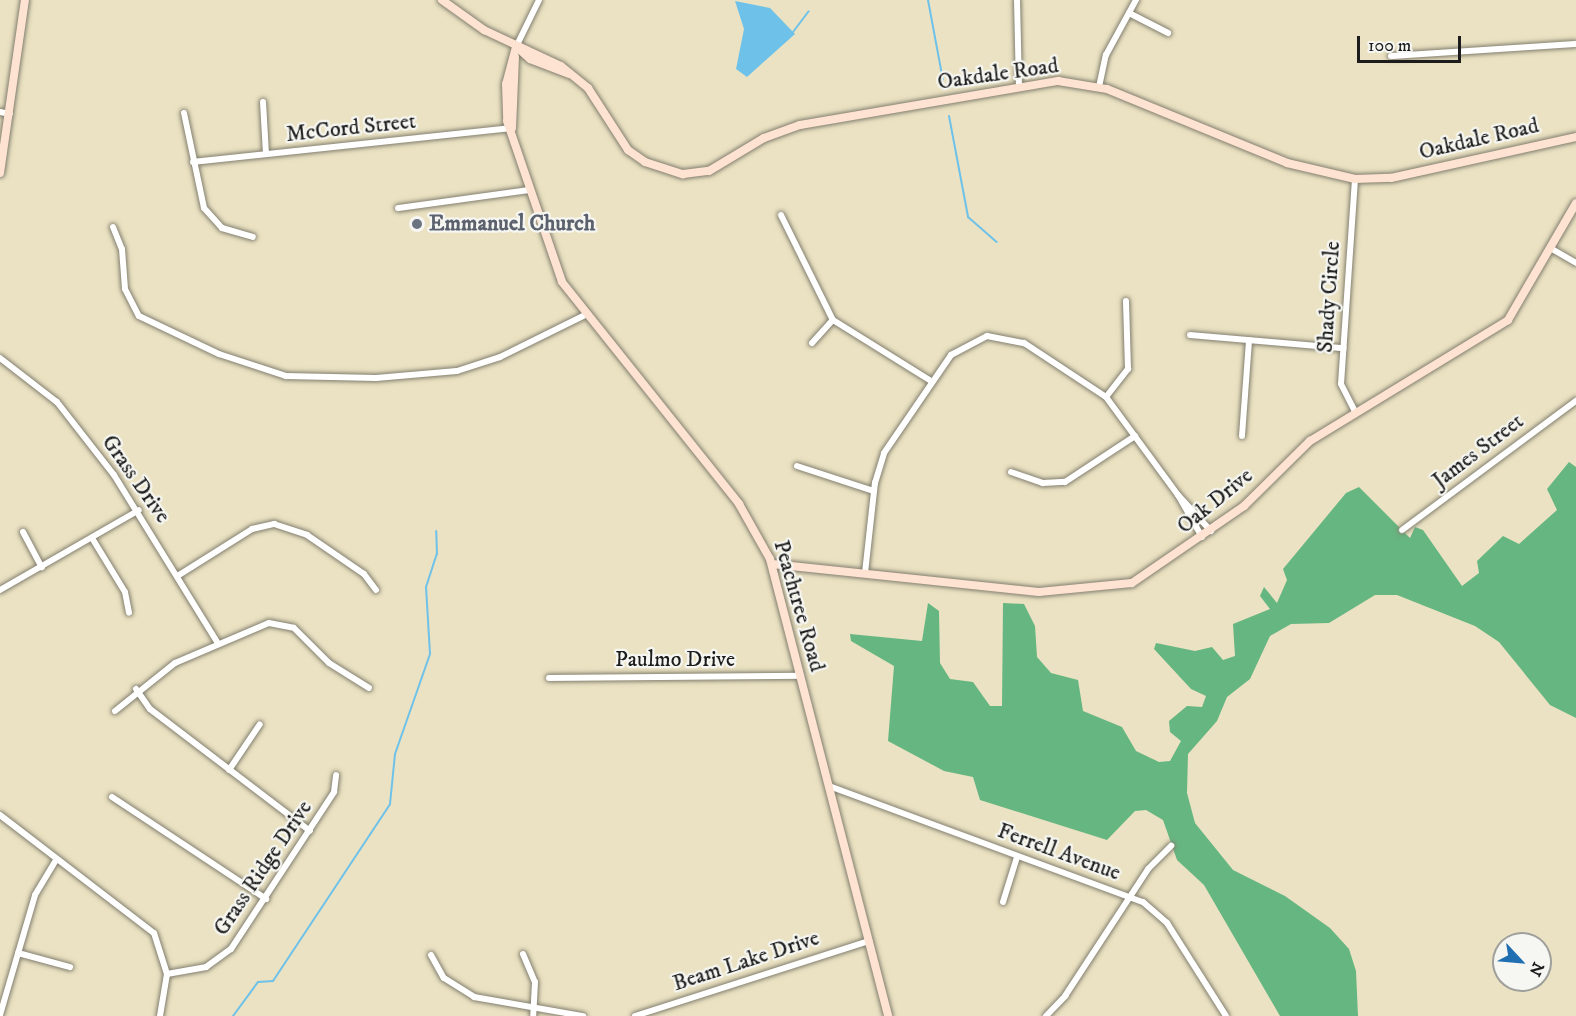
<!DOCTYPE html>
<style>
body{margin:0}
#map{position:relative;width:1576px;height:1016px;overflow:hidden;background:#eae2c2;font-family:"IM FELL DW Pica",serif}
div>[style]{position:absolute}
.forest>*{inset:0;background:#66b681}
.water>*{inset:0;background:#6ec2ea}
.stream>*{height:2px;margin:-1px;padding:0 1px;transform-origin:1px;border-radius:1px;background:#6ec2ea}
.roads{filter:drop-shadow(0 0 2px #837f6f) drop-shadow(0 0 2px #837f6f)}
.street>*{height:6px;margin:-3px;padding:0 3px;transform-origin:3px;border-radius:3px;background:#fff}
.secondary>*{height:8px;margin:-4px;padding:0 4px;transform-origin:4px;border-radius:4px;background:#fee3d2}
.dots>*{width:16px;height:16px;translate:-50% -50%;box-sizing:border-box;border:3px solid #f6f6f2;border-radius:50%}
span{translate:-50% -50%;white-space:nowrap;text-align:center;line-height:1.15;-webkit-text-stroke:4.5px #f6f6f2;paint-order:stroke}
.street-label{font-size:22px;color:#1c1c1c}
.worship-label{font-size:22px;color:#5b616d;font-weight:700}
.left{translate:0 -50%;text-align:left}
.north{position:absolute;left:1492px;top:932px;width:60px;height:60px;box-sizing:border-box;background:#f6f6f2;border:2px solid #9f9f9c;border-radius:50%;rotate:116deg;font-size:16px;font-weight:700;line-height:24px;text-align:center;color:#1c1c1c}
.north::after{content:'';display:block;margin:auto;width:21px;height:27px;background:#1f6fb2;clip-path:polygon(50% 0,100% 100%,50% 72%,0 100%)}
.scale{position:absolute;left:1357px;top:36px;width:104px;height:27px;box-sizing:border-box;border:3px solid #1c1c1c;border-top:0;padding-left:8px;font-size:18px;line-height:21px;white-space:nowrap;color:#1c1c1c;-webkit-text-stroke:4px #f6f6f2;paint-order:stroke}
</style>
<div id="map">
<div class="forest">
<div style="clip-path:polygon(1569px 462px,1576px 467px,1576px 718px,1550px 705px,1499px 642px,1475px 626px,1397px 595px,1375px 595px,1329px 623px,1291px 624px,1270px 636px,1250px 679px,1227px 697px,1217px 721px,1188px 754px,1187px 793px,1195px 823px,1233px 870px,1285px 896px,1330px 928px,1349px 949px,1356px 971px,1358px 1016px,1280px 1016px,1204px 885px,1177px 860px,1163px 820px,1146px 810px,1135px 811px,1107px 840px,980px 800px,973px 777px,944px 771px,888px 741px,894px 666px,851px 641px,850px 634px,922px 641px,928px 603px,939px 611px,940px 663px,950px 679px,973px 682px,990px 706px,1002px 706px,1003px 603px,1024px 604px,1035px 626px,1037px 657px,1051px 673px,1078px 680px,1083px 711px,1122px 727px,1136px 751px,1159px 762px,1170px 761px,1181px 741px,1170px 732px,1169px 721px,1187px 706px,1202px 707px,1206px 696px,1191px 689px,1154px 649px,1156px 643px,1195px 651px,1212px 647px,1223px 660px,1235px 656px,1233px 624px,1270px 609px,1260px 596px,1264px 587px,1277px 603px,1287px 580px,1283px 569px,1346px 493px,1359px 487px,1410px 538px,1415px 527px,1423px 530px,1462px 586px,1479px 573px,1477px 561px,1503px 536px,1519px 544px,1557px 510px,1547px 489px)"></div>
</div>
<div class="water">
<div style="clip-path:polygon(735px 1px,770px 8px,795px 34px,747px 77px,736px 69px,744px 29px)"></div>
</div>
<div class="stream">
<div style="left:928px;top:0;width:81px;rotate:79.4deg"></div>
<div style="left:793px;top:32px;width:26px;rotate:-53deg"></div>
<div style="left:949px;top:116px;width:103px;rotate:79.3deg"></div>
<div style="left:968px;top:217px;width:38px;rotate:41deg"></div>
<div style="left:233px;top:1016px;width:42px;rotate:-53.7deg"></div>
<div style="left:258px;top:982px;width:15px;rotate:-4deg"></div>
<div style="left:273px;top:981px;width:212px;rotate:-56.5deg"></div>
<div style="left:390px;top:804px;width:50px;rotate:-84.3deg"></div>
<div style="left:395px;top:754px;width:106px;rotate:-70.7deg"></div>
<div style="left:430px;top:654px;width:67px;rotate:-93.4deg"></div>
<div style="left:426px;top:587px;width:35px;rotate:-72deg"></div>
<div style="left:437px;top:554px;width:23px;rotate:-92deg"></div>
</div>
<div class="roads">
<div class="street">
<div style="left:1017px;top:0;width:86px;rotate:88.7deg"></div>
<div style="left:1129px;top:13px;width:44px;rotate:27.1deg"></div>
<div style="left:516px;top:47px;width:52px;rotate:-63.9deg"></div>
<div style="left:1391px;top:56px;width:185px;rotate:-3.7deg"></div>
<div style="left:1099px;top:87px;width:33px;rotate:-78deg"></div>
<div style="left:1106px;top:55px;width:63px;rotate:-61.4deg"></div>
<div style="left:263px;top:102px;width:52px;rotate:86.7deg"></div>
<div style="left:0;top:112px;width:10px;rotate:11deg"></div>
<div style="left:184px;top:113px;width:97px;rotate:78.1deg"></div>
<div style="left:204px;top:208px;width:27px;rotate:48deg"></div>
<div style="left:222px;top:228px;width:32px;rotate:16deg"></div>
<div style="left:193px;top:162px;width:320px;rotate:-6.1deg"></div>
<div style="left:1355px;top:179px;width:205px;rotate:93.9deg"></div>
<div style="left:1341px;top:384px;width:33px;rotate:63deg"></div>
<div style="left:398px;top:208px;width:133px;rotate:-7.8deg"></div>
<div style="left:781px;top:215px;width:117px;rotate:63.7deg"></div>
<div style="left:833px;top:320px;width:115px;rotate:31.9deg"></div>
<div style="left:113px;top:227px;width:24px;rotate:68deg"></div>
<div style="left:122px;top:249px;width:40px;rotate:85.7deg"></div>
<div style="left:125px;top:289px;width:30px;rotate:63deg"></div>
<div style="left:139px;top:316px;width:89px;rotate:25.4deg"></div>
<div style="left:219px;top:354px;width:71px;rotate:18.2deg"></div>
<div style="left:286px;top:376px;width:90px;rotate:1.3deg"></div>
<div style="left:376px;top:378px;width:81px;rotate:-4.9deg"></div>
<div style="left:457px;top:371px;width:45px;rotate:-18deg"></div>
<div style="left:500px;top:357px;width:93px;rotate:-26.3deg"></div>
<div style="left:1552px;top:249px;width:28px;rotate:30deg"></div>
<div style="left:1190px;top:335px;width:154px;rotate:4.9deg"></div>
<div style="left:812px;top:343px;width:31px;rotate:-48deg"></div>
<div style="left:0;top:358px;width:72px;rotate:37.7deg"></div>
<div style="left:57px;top:402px;width:93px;rotate:52deg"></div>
<div style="left:114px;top:475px;width:196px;rotate:58.3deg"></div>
<div style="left:1106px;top:397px;width:36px;rotate:-52deg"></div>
<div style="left:1128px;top:369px;width:68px;rotate:-91.7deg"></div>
<div style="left:1242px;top:436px;width:96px;rotate:-85.8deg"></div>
<div style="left:797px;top:466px;width:81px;rotate:18deg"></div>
<div style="left:1011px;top:472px;width:34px;rotate:19deg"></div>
<div style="left:1043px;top:483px;width:22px;rotate:-3deg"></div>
<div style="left:1065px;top:482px;width:84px;rotate:-33.3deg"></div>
<div style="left:1402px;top:530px;width:217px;rotate:-36.6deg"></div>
<div style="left:23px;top:532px;width:40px;rotate:62deg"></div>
<div style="left:1202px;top:537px;width:48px;rotate:-119.7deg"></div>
<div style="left:1178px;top:495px;width:49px;rotate:47.5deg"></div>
<div style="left:92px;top:538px;width:63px;rotate:58.6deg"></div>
<div style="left:125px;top:592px;width:21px;rotate:79deg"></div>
<div style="left:865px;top:573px;width:91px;rotate:-83.7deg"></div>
<div style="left:875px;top:483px;width:31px;rotate:-73deg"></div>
<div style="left:884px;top:453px;width:119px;rotate:-55.6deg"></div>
<div style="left:951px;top:355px;width:41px;rotate:-27.8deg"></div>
<div style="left:987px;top:336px;width:38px;rotate:11deg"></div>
<div style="left:1024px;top:343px;width:98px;rotate:33.4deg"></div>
<div style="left:1106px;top:397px;width:122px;rotate:53.7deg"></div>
<div style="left:179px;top:575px;width:86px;rotate:-32.2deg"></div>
<div style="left:252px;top:529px;width:23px;rotate:-13deg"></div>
<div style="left:274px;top:524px;width:35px;rotate:18deg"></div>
<div style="left:307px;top:535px;width:69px;rotate:34.4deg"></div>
<div style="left:364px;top:574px;width:20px;rotate:53deg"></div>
<div style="left:0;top:590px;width:160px;rotate:-29.9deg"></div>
<div style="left:549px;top:678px;width:251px;rotate:-0.5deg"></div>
<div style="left:136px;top:689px;width:24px;rotate:55deg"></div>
<div style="left:150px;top:709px;width:201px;rotate:37.3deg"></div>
<div style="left:115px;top:711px;width:77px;rotate:-38.7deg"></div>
<div style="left:175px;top:663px;width:102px;rotate:-23.1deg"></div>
<div style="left:269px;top:623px;width:25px;rotate:11deg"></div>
<div style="left:294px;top:628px;width:49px;rotate:45deg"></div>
<div style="left:329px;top:663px;width:47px;rotate:32deg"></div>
<div style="left:229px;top:770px;width:55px;rotate:-56deg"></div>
<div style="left:829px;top:786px;width:335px;rotate:20.3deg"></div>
<div style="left:1143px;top:902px;width:32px;rotate:41deg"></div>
<div style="left:1167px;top:923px;width:110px;rotate:57.6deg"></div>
<div style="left:112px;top:797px;width:185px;rotate:33.5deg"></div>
<div style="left:0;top:815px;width:194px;rotate:37.5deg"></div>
<div style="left:154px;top:933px;width:43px;rotate:72.4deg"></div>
<div style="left:167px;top:974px;width:43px;rotate:99.5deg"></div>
<div style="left:1003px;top:902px;width:47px;rotate:-72.7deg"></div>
<div style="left:18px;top:953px;width:54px;rotate:15.1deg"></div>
<div style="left:523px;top:954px;width:30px;rotate:67deg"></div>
<div style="left:535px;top:982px;width:34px;rotate:93deg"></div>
<div style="left:431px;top:955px;width:26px;rotate:61deg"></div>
<div style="left:444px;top:978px;width:36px;rotate:32deg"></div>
<div style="left:474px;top:997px;width:111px;rotate:9.9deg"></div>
<div style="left:167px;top:974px;width:40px;rotate:-10deg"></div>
<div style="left:206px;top:967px;width:31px;rotate:-36deg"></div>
<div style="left:231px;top:949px;width:188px;rotate:-56.7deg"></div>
<div style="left:334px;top:792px;width:17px;rotate:-83deg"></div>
<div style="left:0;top:1015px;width:125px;rotate:-73.7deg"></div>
<div style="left:35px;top:895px;width:39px;rotate:-59deg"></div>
<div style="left:635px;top:1016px;width:246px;rotate:-17.8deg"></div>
<div style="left:1046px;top:1016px;width:28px;rotate:-46deg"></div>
<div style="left:1065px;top:996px;width:152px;rotate:-56.8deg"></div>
<div style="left:1148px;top:869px;width:33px;rotate:-45deg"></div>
</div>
<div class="secondary">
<div style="left:442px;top:0;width:52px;rotate:35.5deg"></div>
<div style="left:484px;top:30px;width:85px;rotate:25.1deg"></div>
<div style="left:561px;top:66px;width:35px;rotate:39deg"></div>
<div style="left:588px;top:88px;width:74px;rotate:57.2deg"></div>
<div style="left:628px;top:150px;width:21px;rotate:35deg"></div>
<div style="left:645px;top:162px;width:40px;rotate:18deg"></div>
<div style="left:683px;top:174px;width:26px;rotate:-7deg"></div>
<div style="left:709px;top:171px;width:64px;rotate:-31deg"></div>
<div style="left:764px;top:138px;width:38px;rotate:-20deg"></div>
<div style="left:800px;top:125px;width:262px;rotate:-9.7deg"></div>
<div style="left:1058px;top:81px;width:50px;rotate:9.3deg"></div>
<div style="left:1107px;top:89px;width:195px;rotate:22.3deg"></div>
<div style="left:1287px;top:163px;width:70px;rotate:13.2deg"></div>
<div style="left:1355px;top:179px;width:36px;rotate:-2deg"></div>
<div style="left:1391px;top:178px;width:189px;rotate:-12.5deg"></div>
<div style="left:516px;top:47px;width:38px;rotate:105deg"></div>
<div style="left:506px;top:84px;width:37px;rotate:88deg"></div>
<div style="left:507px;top:121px;width:170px;rotate:71.1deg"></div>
<div style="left:562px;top:282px;width:284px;rotate:51.4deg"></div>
<div style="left:739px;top:504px;width:63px;rotate:60.6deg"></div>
<div style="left:770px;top:559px;width:472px;rotate:75.5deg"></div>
<div style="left:519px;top:49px;width:15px;rotate:42deg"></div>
<div style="left:530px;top:59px;width:42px;rotate:21deg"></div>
<div style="left:512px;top:128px;width:71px;rotate:-87.6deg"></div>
<div style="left:0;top:173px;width:175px;rotate:-81.8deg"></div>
<div style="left:772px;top:564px;width:268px;rotate:6deg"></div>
<div style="left:1039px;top:592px;width:93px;rotate:-5.5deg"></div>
<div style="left:1132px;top:583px;width:136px;rotate:-34.5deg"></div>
<div style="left:1244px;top:506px;width:93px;rotate:-44.6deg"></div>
<div style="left:1310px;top:441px;width:232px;rotate:-31.4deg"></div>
<div style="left:1508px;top:320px;width:135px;rotate:-59.8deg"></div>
</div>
</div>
<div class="dots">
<div style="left:417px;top:224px;background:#6b7280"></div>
</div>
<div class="street-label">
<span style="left:998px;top:74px;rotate:-8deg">Oakdale Road</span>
<span style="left:351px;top:128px;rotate:-6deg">McCord Street</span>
<span style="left:1479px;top:139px;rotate:-13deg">Oakdale Road</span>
<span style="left:1329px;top:297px;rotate:-86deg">Shady Circle</span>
<span style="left:1478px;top:451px;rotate:-37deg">James Street</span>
<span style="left:136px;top:479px;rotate:55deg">Grass Drive</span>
<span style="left:1215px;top:501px;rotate:-39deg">Oak Drive</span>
<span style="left:799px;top:606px;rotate:74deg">Peachtree Road</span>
<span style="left:675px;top:660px">Paulmo Drive</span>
<span style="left:1059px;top:852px;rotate:20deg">Ferrell Avenue</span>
<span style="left:263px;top:868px;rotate:-56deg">Grass Ridge Drive</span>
<span style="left:746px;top:961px;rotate:-18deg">Beam Lake Drive</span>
</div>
<div class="worship-label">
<span class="left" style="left:429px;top:224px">Emmanuel Church</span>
</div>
<div class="north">N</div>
<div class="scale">100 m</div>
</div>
